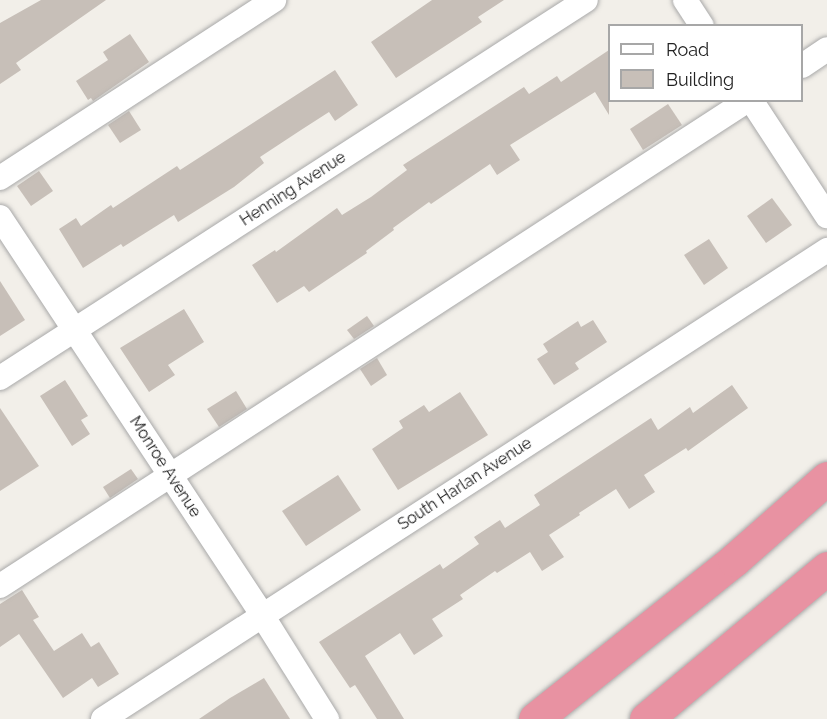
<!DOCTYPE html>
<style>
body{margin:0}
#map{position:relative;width:827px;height:719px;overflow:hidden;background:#f2efe9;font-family:Raleway,sans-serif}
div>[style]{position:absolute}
.building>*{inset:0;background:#c7bfb8}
.roads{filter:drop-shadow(0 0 2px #a9a9a9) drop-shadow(0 0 2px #a9a9a9)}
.minor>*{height:24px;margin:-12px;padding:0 12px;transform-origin:12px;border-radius:12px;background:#fff}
.highway>*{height:33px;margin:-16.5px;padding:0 16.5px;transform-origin:16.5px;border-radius:16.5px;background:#e892a2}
span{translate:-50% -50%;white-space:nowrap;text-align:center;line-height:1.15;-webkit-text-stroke:6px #fff;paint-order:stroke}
.street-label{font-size:16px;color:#222}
.legend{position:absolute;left:608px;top:24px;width:195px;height:78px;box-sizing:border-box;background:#fff;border:2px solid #a7a7a7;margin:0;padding:8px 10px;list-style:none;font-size:18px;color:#222}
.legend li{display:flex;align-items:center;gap:12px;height:30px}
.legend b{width:30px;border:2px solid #a7a7a7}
</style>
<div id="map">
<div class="building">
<div style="clip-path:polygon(41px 0,106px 0,16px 63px,21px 70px,0 84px,0 23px)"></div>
<div style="clip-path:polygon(432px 0,504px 0,478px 17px,482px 22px,396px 78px,371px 42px)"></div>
<div style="clip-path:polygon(130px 34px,149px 62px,93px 101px,91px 98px,88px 100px,76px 81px,108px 60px,103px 52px)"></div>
<div style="clip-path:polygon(609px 50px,609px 115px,595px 92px,510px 145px,520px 160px,497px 175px,490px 164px,431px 204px,429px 202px,393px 228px,394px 230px,366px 251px,367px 253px,309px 292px,304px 286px,277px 303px,252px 265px,275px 250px,276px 252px,337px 208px,342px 215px,371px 197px,407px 170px,403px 165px,524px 87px,529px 94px,557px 76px,561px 82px)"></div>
<div style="clip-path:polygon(335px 70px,358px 105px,335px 121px,329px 112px,301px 130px,260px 157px,264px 163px,234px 187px,178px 222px,174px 215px,123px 247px,121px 244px,83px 268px,59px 229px,76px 218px,81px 226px,111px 205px,113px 208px,177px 166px,180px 170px)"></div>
<div style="clip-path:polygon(668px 104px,682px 125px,643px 150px,630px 129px)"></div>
<div style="clip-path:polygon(129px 111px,141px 130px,120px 143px,108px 125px)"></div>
<div style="clip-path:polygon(39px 171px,53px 191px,31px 206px,17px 186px)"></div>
<div style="clip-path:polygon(772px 198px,792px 225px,766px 243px,747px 216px)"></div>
<div style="clip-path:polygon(709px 239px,728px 268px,704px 285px,684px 255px)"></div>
<div style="clip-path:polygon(0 281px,25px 320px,0 336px)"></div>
<div style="clip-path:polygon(184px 309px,204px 342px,168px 365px,175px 375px,149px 392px,120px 348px)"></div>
<div style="clip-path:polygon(367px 316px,374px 326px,354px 339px,347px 330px)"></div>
<div style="clip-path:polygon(593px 320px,607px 342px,575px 363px,579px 369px,554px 385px,537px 359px,548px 352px,543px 344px,578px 321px,581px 327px)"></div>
<div style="clip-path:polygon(377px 358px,387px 375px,371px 386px,360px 369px)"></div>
<div style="clip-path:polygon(65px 380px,88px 416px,81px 420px,90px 434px,72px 446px,40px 396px)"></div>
<div style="clip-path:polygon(732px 385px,748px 408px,688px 451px,686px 448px,644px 475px,655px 492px,629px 509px,616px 489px,579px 513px,580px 515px,549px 535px,564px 557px,542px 571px,530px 552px,497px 573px,495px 571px,460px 595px,463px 599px,432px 619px,443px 636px,414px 655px,400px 633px,365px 656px,404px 719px,377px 719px,355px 685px,350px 688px,319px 642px,440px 564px,443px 569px,479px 544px,474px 537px,500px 520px,505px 528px,540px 505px,534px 495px,651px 418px,658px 430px,690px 407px,693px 413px)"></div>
<div style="clip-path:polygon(236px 391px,247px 409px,219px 427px,207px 409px)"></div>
<div style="clip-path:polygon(460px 392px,488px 435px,398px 490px,372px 449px,403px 428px,399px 421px,424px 405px,429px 412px)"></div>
<div style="clip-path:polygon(0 408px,39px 466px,0 491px)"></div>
<div style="clip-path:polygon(131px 469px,138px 479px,110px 498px,103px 487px)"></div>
<div style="clip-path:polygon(338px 475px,361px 510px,306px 546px,282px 511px)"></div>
<div style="clip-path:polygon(22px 590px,39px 617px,33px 620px,54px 651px,82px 633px,91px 647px,99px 642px,119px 674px,98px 687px,92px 678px,63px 698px,19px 634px,0 647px,0 604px)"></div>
<div style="clip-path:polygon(264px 678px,290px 719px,199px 719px,230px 698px)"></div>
</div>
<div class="roads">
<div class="minor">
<div style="left:685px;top:0;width:31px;rotate:57deg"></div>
<div style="left:802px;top:66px;width:30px;rotate:-34deg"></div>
<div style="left:751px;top:100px;width:139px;rotate:56.8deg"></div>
<div style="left:0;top:178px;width:327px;rotate:-33deg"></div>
<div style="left:0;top:217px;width:476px;rotate:56.6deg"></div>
<div style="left:262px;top:615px;width:123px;rotate:58deg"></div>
<div style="left:0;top:378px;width:697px;rotate:-32.82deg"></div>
<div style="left:0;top:586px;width:892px;rotate:-33.01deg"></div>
<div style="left:103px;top:719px;width:863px;rotate:-32.93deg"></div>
</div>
<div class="highway">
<div style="left:535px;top:719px;width:255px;rotate:-38.6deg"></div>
<div style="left:734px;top:560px;width:124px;rotate:-41.4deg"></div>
<div style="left:646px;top:719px;width:236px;rotate:-39.8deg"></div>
</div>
</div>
<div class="street-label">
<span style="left:293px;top:189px;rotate:-33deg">Henning Avenue</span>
<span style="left:165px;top:467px;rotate:57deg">Monroe Avenue</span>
<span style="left:465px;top:484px;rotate:-33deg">South Harlan Avenue</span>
</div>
<ul class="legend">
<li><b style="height:8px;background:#fff"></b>Road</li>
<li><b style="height:16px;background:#c7bfb8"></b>Building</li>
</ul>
</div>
